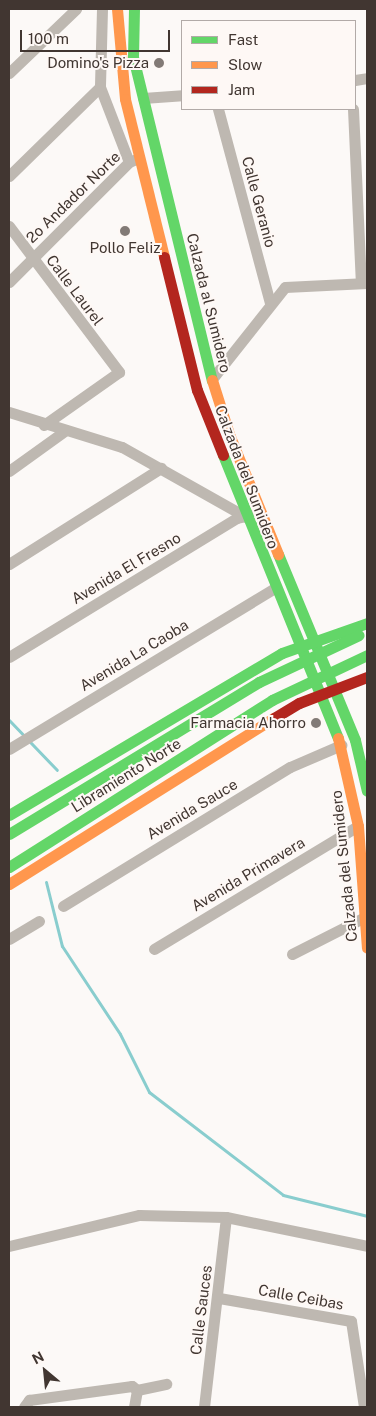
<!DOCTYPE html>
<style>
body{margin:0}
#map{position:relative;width:376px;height:1416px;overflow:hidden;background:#fcf9f7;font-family:"Public Sans",sans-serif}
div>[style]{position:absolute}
.stream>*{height:3px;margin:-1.5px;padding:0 1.5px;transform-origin:1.5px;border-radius:1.5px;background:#89cdce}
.street>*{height:11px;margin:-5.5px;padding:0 5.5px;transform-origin:5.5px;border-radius:5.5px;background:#beb8b1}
.fast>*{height:11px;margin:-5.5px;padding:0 5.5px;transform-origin:5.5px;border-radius:5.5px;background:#63d668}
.slow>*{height:11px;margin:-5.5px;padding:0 5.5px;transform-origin:5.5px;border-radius:5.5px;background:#ff974d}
.jam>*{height:11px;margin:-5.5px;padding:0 5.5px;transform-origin:5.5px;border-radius:5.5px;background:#b3261e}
.fast-bridge>*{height:11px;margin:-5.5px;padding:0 5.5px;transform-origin:5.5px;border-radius:5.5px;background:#63d668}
.dots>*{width:14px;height:14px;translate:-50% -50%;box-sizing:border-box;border:2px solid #fef8f5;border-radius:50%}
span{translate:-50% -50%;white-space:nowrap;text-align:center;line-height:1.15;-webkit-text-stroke:4px #fef8f5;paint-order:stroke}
.poi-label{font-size:15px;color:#413631}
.right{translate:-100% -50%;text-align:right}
.street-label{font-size:15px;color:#413631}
.frame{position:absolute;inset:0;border:10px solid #413631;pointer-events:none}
.legend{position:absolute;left:181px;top:20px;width:175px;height:90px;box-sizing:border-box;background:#fef8f5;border:1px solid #b2aaa7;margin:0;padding:6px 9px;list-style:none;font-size:15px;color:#413631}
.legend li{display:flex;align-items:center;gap:10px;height:25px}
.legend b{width:25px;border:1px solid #b2aaa7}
.north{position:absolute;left:20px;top:1346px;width:50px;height:50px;-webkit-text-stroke:4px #fef8f5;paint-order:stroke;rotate:332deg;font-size:14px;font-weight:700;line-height:20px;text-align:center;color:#413631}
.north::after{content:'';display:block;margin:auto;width:18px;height:22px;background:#413631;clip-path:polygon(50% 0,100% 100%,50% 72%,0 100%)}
.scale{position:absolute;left:20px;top:30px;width:150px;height:22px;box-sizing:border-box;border:2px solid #413631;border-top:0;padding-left:6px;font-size:15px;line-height:18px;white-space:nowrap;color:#413631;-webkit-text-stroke:4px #fef8f5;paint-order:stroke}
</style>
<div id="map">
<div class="stream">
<div style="left:9px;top:720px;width:69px;rotate:46.2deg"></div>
<div style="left:46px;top:882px;width:66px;rotate:76deg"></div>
<div style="left:62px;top:946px;width:105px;rotate:56.6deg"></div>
<div style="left:120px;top:1034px;width:65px;rotate:63.4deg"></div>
<div style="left:149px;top:1092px;width:169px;rotate:37.5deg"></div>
<div style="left:283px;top:1195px;width:87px;rotate:14deg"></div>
</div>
<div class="street">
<div style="left:102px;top:9px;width:78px;rotate:91.5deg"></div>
<div style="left:100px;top:87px;width:80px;rotate:68.9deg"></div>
<div style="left:9px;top:73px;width:93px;rotate:-43.7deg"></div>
<div style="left:355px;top:80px;width:12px;rotate:-9deg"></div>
<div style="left:143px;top:98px;width:39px;rotate:-4deg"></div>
<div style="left:218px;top:109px;width:201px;rotate:75deg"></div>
<div style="left:353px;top:109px;width:174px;rotate:87.4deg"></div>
<div style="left:9px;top:176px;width:127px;rotate:-44.4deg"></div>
<div style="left:9px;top:226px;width:183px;rotate:53deg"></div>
<div style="left:119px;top:372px;width:92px;rotate:144.8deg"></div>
<div style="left:9px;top:282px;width:170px;rotate:-45deg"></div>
<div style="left:129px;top:162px;width:11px;rotate:-22deg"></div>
<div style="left:212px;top:379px;width:117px;rotate:-51.6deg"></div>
<div style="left:285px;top:287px;width:82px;rotate:-2.8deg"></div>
<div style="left:9px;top:412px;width:118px;rotate:17.2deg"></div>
<div style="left:122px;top:447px;width:145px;rotate:29.4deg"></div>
<div style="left:9px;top:471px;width:70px;rotate:-35.7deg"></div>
<div style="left:9px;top:564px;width:180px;rotate:-32.3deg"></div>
<div style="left:9px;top:657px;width:267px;rotate:-31.4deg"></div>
<div style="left:237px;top:518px;width:17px;rotate:-13deg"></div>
<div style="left:9px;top:749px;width:311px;rotate:-31.2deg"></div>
<div style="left:63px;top:906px;width:266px;rotate:-31.5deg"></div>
<div style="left:290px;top:767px;width:56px;rotate:-23.3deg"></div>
<div style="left:9px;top:939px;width:35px;rotate:-31deg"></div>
<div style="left:154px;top:949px;width:238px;rotate:-31.1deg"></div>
<div style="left:292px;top:954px;width:82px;rotate:-26.9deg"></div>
<div style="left:9px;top:1246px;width:134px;rotate:-13.4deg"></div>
<div style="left:139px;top:1215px;width:87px;rotate:1.3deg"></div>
<div style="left:226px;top:1217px;width:144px;rotate:11.6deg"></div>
<div style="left:219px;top:1298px;width:134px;rotate:9.9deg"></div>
<div style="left:351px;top:1321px;width:87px;rotate:81.4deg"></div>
<div style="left:137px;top:1390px;width:30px;rotate:-12deg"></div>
<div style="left:24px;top:1407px;width:9px;rotate:-54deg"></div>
<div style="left:29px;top:1400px;width:104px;rotate:-7.7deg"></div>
<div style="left:132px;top:1386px;width:6px;rotate:39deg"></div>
<div style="left:137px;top:1390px;width:17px;rotate:100deg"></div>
<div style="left:204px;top:1407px;width:191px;rotate:-83.4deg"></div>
</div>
<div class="fast">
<div style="left:134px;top:9px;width:48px;rotate:91.2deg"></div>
<div style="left:133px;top:57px;width:333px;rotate:76.3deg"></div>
<div style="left:223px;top:455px;width:305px;rotate:67.9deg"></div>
<div style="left:278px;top:554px;width:201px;rotate:67.5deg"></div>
<div style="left:355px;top:740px;width:52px;rotate:76.8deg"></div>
<div style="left:9px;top:815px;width:317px;rotate:-30.7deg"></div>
<div style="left:282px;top:653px;width:90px;rotate:-19.4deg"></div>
<div style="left:9px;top:834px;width:293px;rotate:-31.3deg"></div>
<div style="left:9px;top:867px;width:312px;rotate:-32.4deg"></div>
</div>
<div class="slow">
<div style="left:117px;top:9px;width:90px;rotate:84.9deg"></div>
<div style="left:125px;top:99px;width:163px;rotate:76.1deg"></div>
<div style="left:212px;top:380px;width:57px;rotate:72.5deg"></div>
<div style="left:229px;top:434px;width:130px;rotate:67.8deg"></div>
<div style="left:338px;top:738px;width:90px;rotate:77.2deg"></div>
<div style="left:358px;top:826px;width:122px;rotate:85.8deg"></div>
<div style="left:9px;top:884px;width:313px;rotate:-32.1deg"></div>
</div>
<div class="jam">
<div style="left:164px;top:257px;width:137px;rotate:76.1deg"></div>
<div style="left:197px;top:390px;width:70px;rotate:68.2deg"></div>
<div style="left:274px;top:718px;width:29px;rotate:-31deg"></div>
<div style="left:299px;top:703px;width:73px;rotate:-20.9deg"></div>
</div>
<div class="fast-bridge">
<div style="left:259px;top:682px;width:110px;rotate:-25.2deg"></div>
<div style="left:272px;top:700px;width:105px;rotate:-25.3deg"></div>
</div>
<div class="dots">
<div style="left:159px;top:63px;background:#827a76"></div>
<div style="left:125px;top:231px;background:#827a76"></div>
<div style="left:316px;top:723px;background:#827a76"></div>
</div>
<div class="poi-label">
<span class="right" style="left:149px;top:63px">Domino's Pizza</span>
<span style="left:125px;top:248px">Pollo Feliz</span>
<span class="right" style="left:306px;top:723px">Farmacia Ahorro</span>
</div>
<div class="street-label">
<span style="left:73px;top:197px;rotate:-44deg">2o Andador Norte</span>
<span style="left:259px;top:202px;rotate:75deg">Calle Geranio</span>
<span style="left:75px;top:290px;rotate:53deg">Calle Laurel</span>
<span style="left:209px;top:303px;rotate:76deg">Calzada al Sumidero</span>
<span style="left:247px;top:477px;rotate:69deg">Calzada del Sumidero</span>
<span style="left:126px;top:568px;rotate:-31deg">Avenida El Fresno</span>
<span style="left:134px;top:655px;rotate:-31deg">Avenida La Caoba</span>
<span style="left:126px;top:775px;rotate:-32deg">Libramiento Norte</span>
<span style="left:192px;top:809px;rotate:-31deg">Avenida Sauce</span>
<span style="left:344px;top:866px;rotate:-96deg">Calzada del Sumidero</span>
<span style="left:248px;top:874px;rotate:-31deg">Avenida Primavera</span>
<span style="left:301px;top:1297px;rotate:10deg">Calle Ceibas</span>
<span style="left:201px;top:1310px;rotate:-83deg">Calle Sauces</span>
</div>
<div class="frame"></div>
<ul class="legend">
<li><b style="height:6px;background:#63d668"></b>Fast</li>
<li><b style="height:6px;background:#ff974d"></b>Slow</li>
<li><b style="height:6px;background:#b3261e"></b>Jam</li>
</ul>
<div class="north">N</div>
<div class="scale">100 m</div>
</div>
